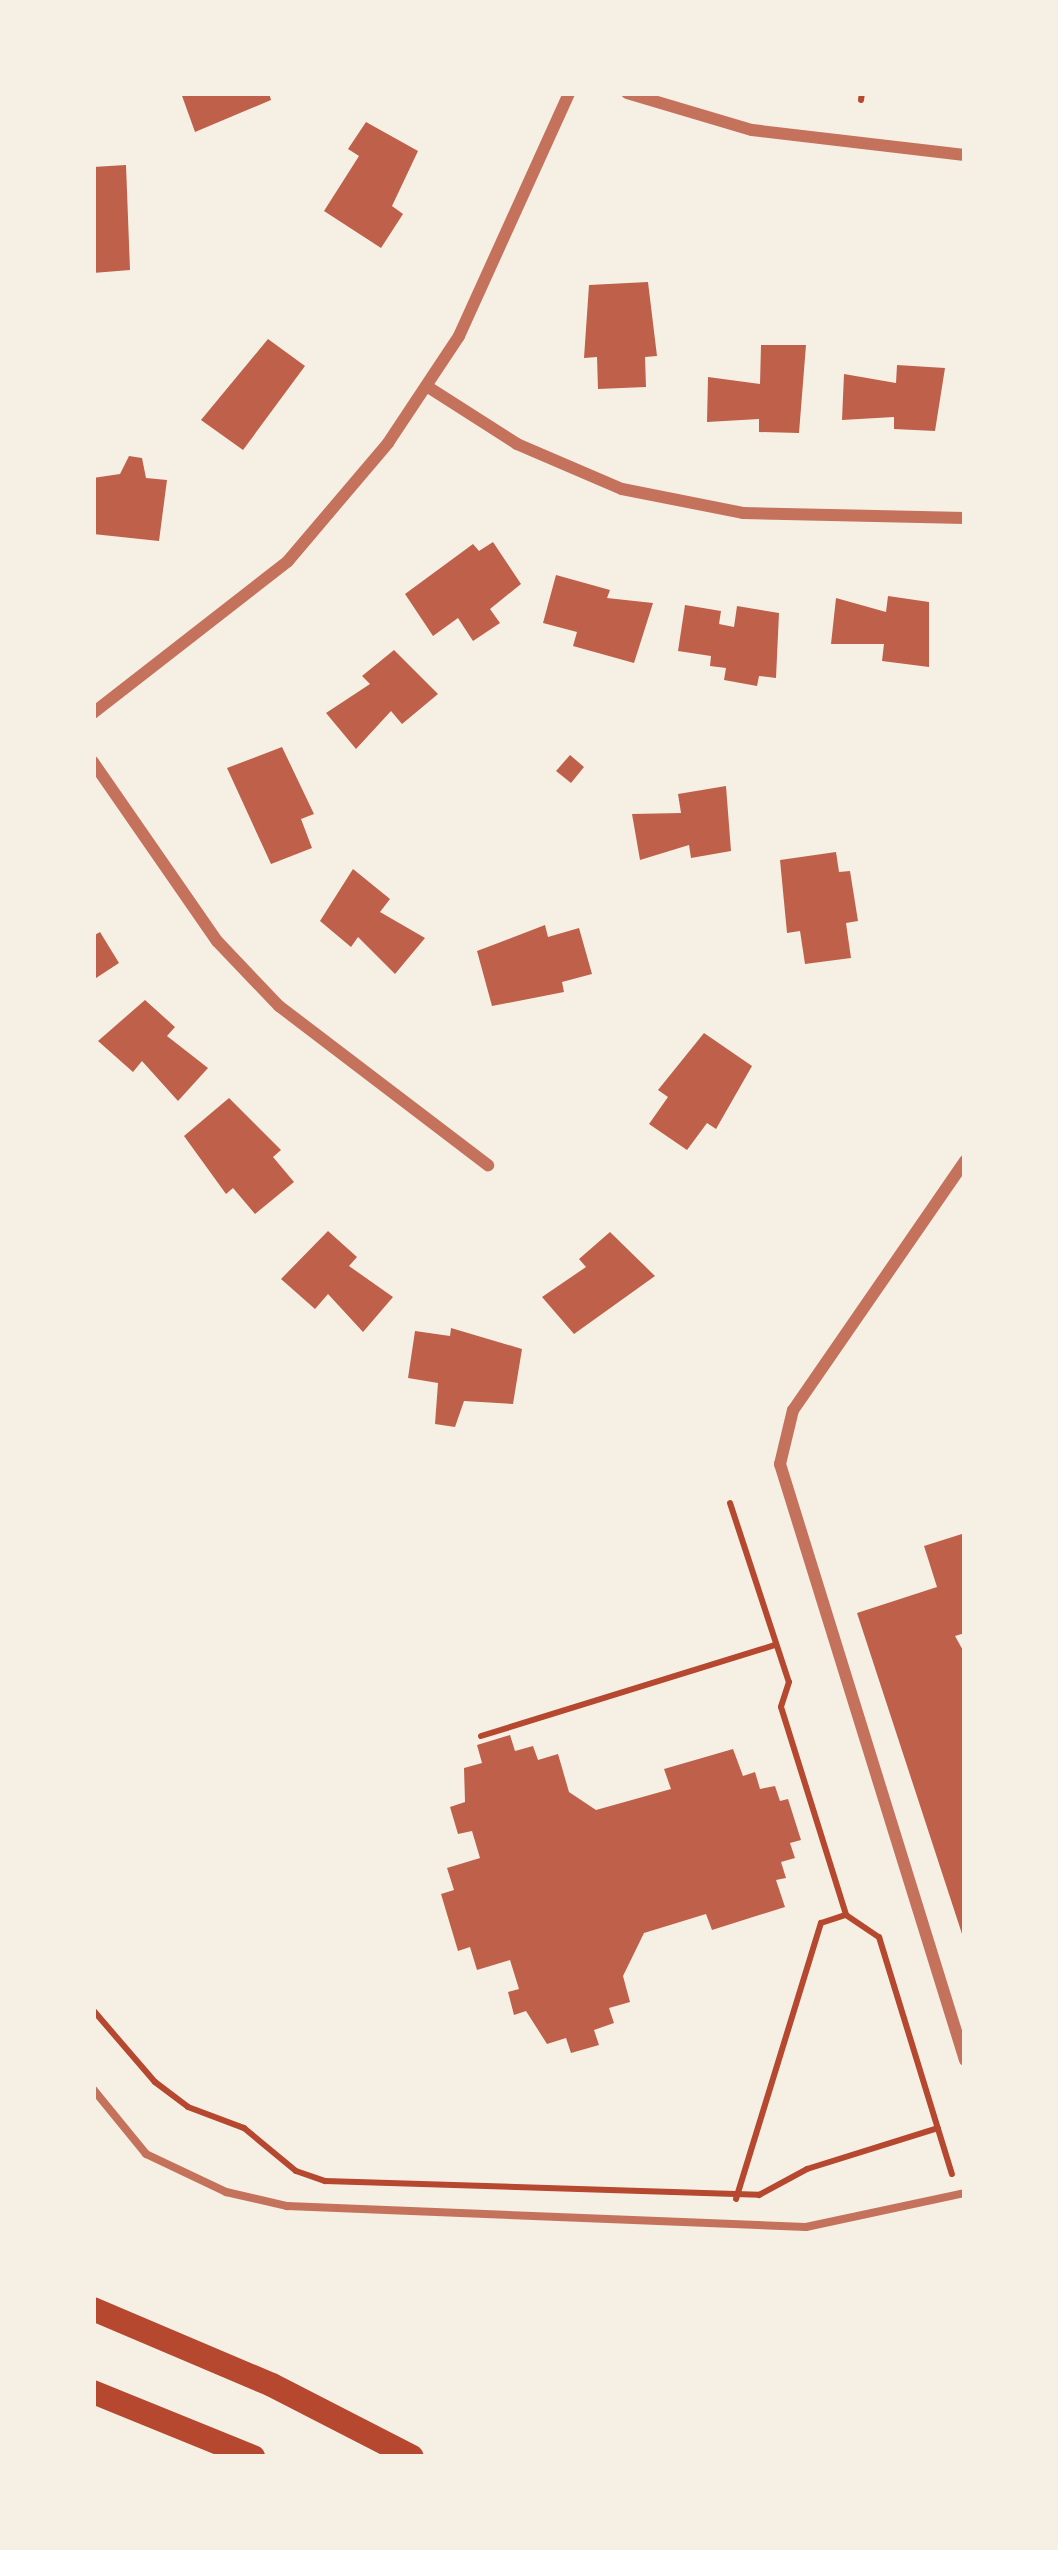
<!DOCTYPE html>
<style>
body{margin:0}
#map{position:relative;width:1058px;height:2550px;overflow:hidden;background:#f6efe4;font-family:Arial,sans-serif}
div>[style]{position:absolute}
.building>*{inset:0;background:#bf614a}
.path>*{height:6px;margin:-3px;padding:0 3px;transform-origin:3px;border-radius:3px;background:#b5482f}
.service>*{height:8px;margin:-4px;padding:0 4px;transform-origin:4px;border-radius:4px;background:#c5725c}
.minor>*{height:12px;margin:-6px;padding:0 6px;transform-origin:6px;border-radius:6px;background:#c5725c}
.secondary>*{height:24px;margin:-12px;padding:0 12px;transform-origin:12px;border-radius:12px;background:#b5482f}
span{translate:-50% -50%;white-space:nowrap;text-align:center;line-height:1.15;-webkit-text-stroke:10px #f6efe4;paint-order:stroke}
.frame{position:absolute;inset:0;border:96px solid #f6efe4;pointer-events:none}
</style>
<div id="map">
<div class="building">
<div style="clip-path:polygon(181px 93px,269px 93px,271px 100px,195px 132px)"></div>
<div style="clip-path:polygon(366px 122px,418px 151px,392px 206px,403px 214px,381px 248px,324px 211px,359px 156px,348px 149px)"></div>
<div style="clip-path:polygon(126px 165px,130px 270px,93px 273px,93px 167px)"></div>
<div style="clip-path:polygon(648px 282px,657px 356px,645px 357px,646px 387px,598px 389px,597px 357px,584px 358px,589px 285px)"></div>
<div style="clip-path:polygon(268px 339px,305px 366px,243px 450px,201px 420px)"></div>
<div style="clip-path:polygon(761px 345px,806px 345px,799px 433px,759px 432px,759px 419px,707px 422px,708px 377px,760px 384px)"></div>
<div style="clip-path:polygon(897px 365px,945px 368px,935px 431px,894px 429px,894px 417px,842px 420px,844px 374px,896px 383px)"></div>
<div style="clip-path:polygon(129px 456px,142px 458px,146px 478px,167px 480px,159px 541px,93px 534px,93px 478px,120px 474px)"></div>
<div style="clip-path:polygon(493px 542px,521px 584px,490px 609px,500px 623px,473px 641px,458px 618px,433px 636px,405px 594px,473px 544px,479px 551px)"></div>
<div style="clip-path:polygon(556px 575px,610px 590px,607px 598px,653px 603px,634px 663px,573px 646px,577px 632px,543px 623px)"></div>
<div style="clip-path:polygon(888px 596px,929px 602px,929px 667px,882px 661px,884px 644px,831px 644px,836px 598px,886px 612px)"></div>
<div style="clip-path:polygon(685px 605px,721px 611px,719px 624px,734px 627px,737px 606px,779px 613px,776px 678px,759px 676px,757px 686px,724px 680px,726px 668px,710px 666px,711px 656px,678px 651px)"></div>
<div style="clip-path:polygon(394px 650px,438px 694px,402px 724px,391px 711px,356px 749px,326px 713px,370px 684px,362px 676px)"></div>
<div style="clip-path:polygon(282px 747px,314px 814px,301px 819px,312px 848px,271px 864px,227px 768px)"></div>
<div style="clip-path:polygon(570px 755px,584px 767px,571px 783px,556px 771px)"></div>
<div style="clip-path:polygon(726px 786px,731px 851px,691px 858px,689px 845px,640px 860px,632px 814px,681px 813px,678px 794px)"></div>
<div style="clip-path:polygon(836px 852px,839px 872px,850px 871px,858px 921px,846px 923px,851px 958px,805px 964px,800px 931px,787px 933px,780px 860px)"></div>
<div style="clip-path:polygon(353px 869px,390px 899px,380px 912px,425px 938px,395px 974px,358px 937px,351px 947px,320px 921px)"></div>
<div style="clip-path:polygon(545px 925px,548px 937px,579px 928px,592px 974px,562px 982px,564px 992px,492px 1006px,477px 951px)"></div>
<div style="clip-path:polygon(100px 932px,119px 963px,93px 980px,93px 936px)"></div>
<div style="clip-path:polygon(145px 1000px,175px 1027px,167px 1036px,208px 1068px,178px 1101px,142px 1061px,133px 1072px,98px 1041px)"></div>
<div style="clip-path:polygon(704px 1033px,752px 1066px,716px 1129px,707px 1123px,687px 1150px,649px 1124px,668px 1097px,658px 1090px)"></div>
<div style="clip-path:polygon(229px 1098px,281px 1150px,273px 1157px,294px 1182px,255px 1214px,233px 1188px,226px 1194px,184px 1136px)"></div>
<div style="clip-path:polygon(328px 1231px,357px 1257px,349px 1266px,393px 1297px,363px 1332px,328px 1294px,315px 1309px,281px 1279px)"></div>
<div style="clip-path:polygon(610px 1232px,655px 1276px,574px 1334px,542px 1297px,586px 1267px,579px 1259px)"></div>
<div style="clip-path:polygon(451px 1328px,522px 1349px,513px 1404px,464px 1401px,455px 1427px,435px 1424px,438px 1383px,408px 1378px,415px 1331px,450px 1336px)"></div>
<div style="clip-path:polygon(965px 1533px,965px 1633px,955px 1636px,965px 1654px,964px 1940px,857px 1613px,937px 1587px,924px 1546px)"></div>
<div style="clip-path:polygon(510px 1735px,515px 1751px,533px 1746px,538px 1760px,558px 1754px,569px 1792px,596px 1810px,671px 1789px,664px 1769px,733px 1749px,743px 1776px,755px 1772px,760px 1789px,775px 1786px,780px 1801px,788px 1799px,801px 1840px,790px 1843px,795px 1858px,781px 1862px,786px 1878px,776px 1880px,785px 1907px,712px 1930px,706px 1914px,644px 1933px,623px 1976px,630px 2002px,609px 2008px,614px 2023px,594px 2030px,599px 2045px,571px 2053px,566px 2038px,547px 2044px,526px 2011px,514px 2015px,508px 1992px,519px 1989px,510px 1960px,477px 1970px,470px 1947px,458px 1951px,441px 1894px,454px 1890px,447px 1868px,480px 1858px,472px 1831px,458px 1834px,450px 1807px,465px 1802px,464px 1768px,482px 1763px,477px 1745px)"></div>
</div>
<div class="path">
<div style="left:861px;top:100px;width:7px;rotate:-82deg"></div>
<div style="left:730px;top:1503px;width:188px;rotate:71.8deg"></div>
<div style="left:789px;top:1682px;width:26px;rotate:108deg"></div>
<div style="left:781px;top:1707px;width:218px;rotate:72.6deg"></div>
<div style="left:846px;top:1915px;width:40px;rotate:34deg"></div>
<div style="left:879px;top:1937px;width:248px;rotate:72.9deg"></div>
<div style="left:481px;top:1736px;width:308px;rotate:-17.2deg"></div>
<div style="left:93px;top:2010px;width:95px;rotate:49.3deg"></div>
<div style="left:155px;top:2082px;width:41px;rotate:37.1deg"></div>
<div style="left:188px;top:2107px;width:60px;rotate:20.6deg"></div>
<div style="left:244px;top:2128px;width:67px;rotate:39.6deg"></div>
<div style="left:296px;top:2171px;width:31px;rotate:19deg"></div>
<div style="left:325px;top:2181px;width:434px;rotate:1.8deg"></div>
<div style="left:759px;top:2195px;width:55px;rotate:-28.4deg"></div>
<div style="left:807px;top:2169px;width:137px;rotate:-17.4deg"></div>
<div style="left:736px;top:2199px;width:289px;rotate:-72.9deg"></div>
<div style="left:821px;top:1923px;width:26px;rotate:-18deg"></div>
</div>
<div class="service">
<div style="left:93px;top:2089px;width:84px;rotate:50.8deg"></div>
<div style="left:146px;top:2154px;width:89px;rotate:25.4deg"></div>
<div style="left:226px;top:2192px;width:63px;rotate:12.9deg"></div>
<div style="left:287px;top:2206px;width:519px;rotate:2.32deg"></div>
<div style="left:806px;top:2227px;width:163px;rotate:-12.1deg"></div>
</div>
<div class="minor">
<div style="left:627px;top:93px;width:130px;rotate:16.5deg"></div>
<div style="left:752px;top:130px;width:214px;rotate:6.7deg"></div>
<div style="left:428px;top:387px;width:106px;rotate:32.6deg"></div>
<div style="left:517px;top:444px;width:114px;rotate:23.2deg"></div>
<div style="left:622px;top:489px;width:123px;rotate:11.2deg"></div>
<div style="left:743px;top:513px;width:222px;rotate:1.3deg"></div>
<div style="left:93px;top:713px;width:247px;rotate:-37.9deg"></div>
<div style="left:288px;top:561px;width:155px;rotate:-49.7deg"></div>
<div style="left:388px;top:443px;width:128px;rotate:-56.4deg"></div>
<div style="left:459px;top:336px;width:267px;rotate:-65.6deg"></div>
<div style="left:93px;top:762px;width:218px;rotate:55.3deg"></div>
<div style="left:217px;top:941px;width:90px;rotate:46.4deg"></div>
<div style="left:279px;top:1006px;width:263px;rotate:37.3deg"></div>
<div style="left:965px;top:1161px;width:303px;rotate:124.6deg"></div>
<div style="left:793px;top:1410px;width:56px;rotate:103.5deg"></div>
<div style="left:780px;top:1464px;width:624px;rotate:72.76deg"></div>
</div>
<div class="secondary">
<div style="left:93px;top:2309px;width:194px;rotate:23deg"></div>
<div style="left:272px;top:2385px;width:157px;rotate:27.2deg"></div>
<div style="left:93px;top:2392px;width:173px;rotate:22.1deg"></div>
</div>
<div class="frame"></div>
</div>
